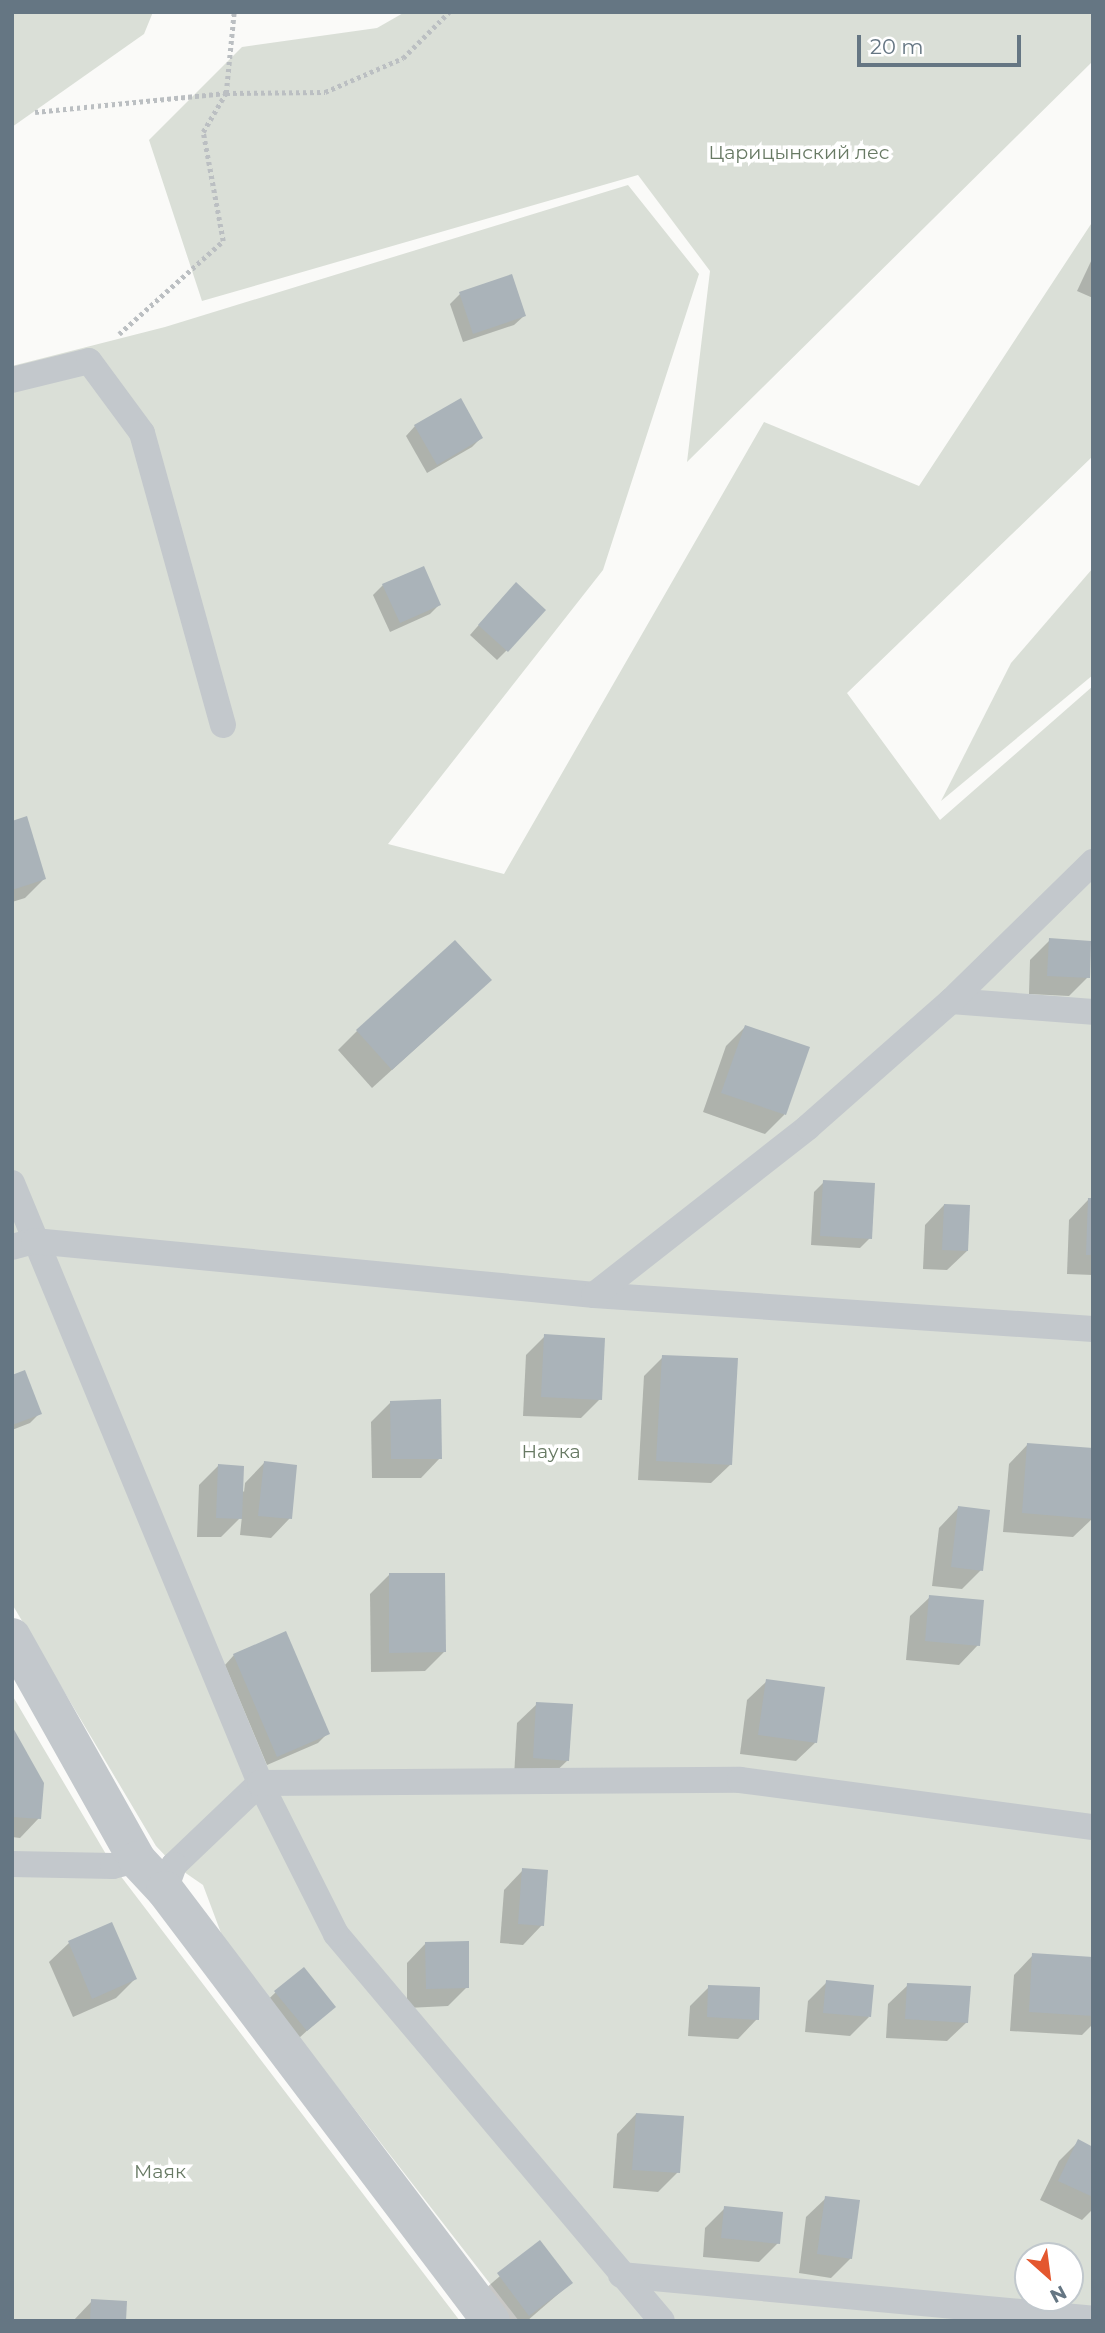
<!DOCTYPE html>
<meta charset="utf-8">
<style>
body{margin:0}
#map{position:relative;width:1105px;height:2333px;overflow:hidden;background:#fafaf8;font-family:Montserrat,sans-serif}
div>[style]{position:absolute}
.green>*{inset:0;background:#dadfd7}
.shadow>*{inset:0;background:#0003}
.building>*{inset:0;background:#aab3b9}
.path>*{height:4.5px;margin-top:-2.25px;transform-origin:0;background:repeating-linear-gradient(90deg,#bbbfc2 0 3.5px,transparent 0 7px)}
.lane>*{height:26px;margin:-13px;padding:0 13px;transform-origin:13px;border-radius:13px;background:#c3c8cc}
.street>*{height:38px;margin:-19px;padding:0 19px;transform-origin:19px;border-radius:19px;background:#c3c8cc}
span{translate:-50% -50%;white-space:nowrap;text-align:center;line-height:1.15;-webkit-text-stroke:7px #fff;paint-order:stroke}
.park-label{font-size:19px;color:#687a64}
.frame{position:absolute;inset:0;border:14px solid #657683;pointer-events:none}
.north{position:absolute;left:1014px;top:2242px;width:70px;height:70px;box-sizing:border-box;background:#fff;border:2px solid #c1c8cd;border-radius:50%;rotate:152deg;font-size:19px;font-weight:700;line-height:28px;text-align:center;color:#657683}
.north::after{content:'';display:block;margin:auto;width:24px;height:32px;background:#e4572e;clip-path:polygon(50% 0,100% 100%,50% 72%,0 100%)}
.scale{position:absolute;left:857px;top:35px;width:164px;height:32px;box-sizing:border-box;border:4px solid #657683;border-top:0;padding-left:9px;font-size:21px;line-height:24px;white-space:nowrap;color:#657683;-webkit-text-stroke:5px #fff;paint-order:stroke}
</style>
<div id="map">
<div class="green">
<div style="clip-path:polygon(12px 12px,153px 12px,144px 34px,12px 127px)"></div>
<div style="clip-path:polygon(405px 12px,1093px 12px,1093px 61px,687px 462px,710px 271px,638px 175px,202px 301px,149px 140px,242px 47px,377px 28px)"></div>
<div style="clip-path:polygon(evenodd,628px 185px,699px 274px,603px 570px,388px 844px,504px 874px,764px 422px,919px 486px,1093px 221px,1093px 456px,847px 693px,940px 820px,1093px 686px,1093px 2321px,519px 2321px,224px 1941px,203px 1885px,174px 1865px,156px 1846px,12px 1604px,12px 366px,165px 327px,628px 185px,1028px 2256px,1070px 2256px,1070px 2298px,1028px 2298px,1028px 2256px)"></div>
<div style="clip-path:polygon(1093px 568px,1093px 675px,941px 801px,1011px 663px)"></div>
<div style="clip-path:polygon(12px 1695px,113px 1866px,460px 2321px,12px 2321px)"></div>
</div>
<div class="shadow">
<div style="clip-path:polygon(1093px 257px,1093px 298px,1077px 291px)"></div>
<div style="clip-path:polygon(460px 294px,524px 316px,514px 325px,463px 342px,450px 304px)"></div>
<div style="clip-path:polygon(415px 426px,481px 438px,472px 447px,427px 473px,406px 436px)"></div>
<div style="clip-path:polygon(383px 585px,439px 605px,430px 614px,390px 632px,373px 595px)"></div>
<div style="clip-path:polygon(506px 594px,507px 650px,497px 660px,470px 635px)"></div>
<div style="clip-path:polygon(12px 823px,44px 879px,25px 898px,12px 902px)"></div>
<div style="clip-path:polygon(1050px 940px,1088px 977px,1069px 996px,1029px 994px,1030px 960px)"></div>
<div style="clip-path:polygon(470px 999px,372px 1088px,338px 1050px,357px 1031px)"></div>
<div style="clip-path:polygon(745px 1027px,807px 1048px,784px 1115px,765px 1134px,703px 1112px,726px 1046px)"></div>
<div style="clip-path:polygon(824px 1182px,870px 1238px,860px 1248px,811px 1245px,814px 1192px)"></div>
<div style="clip-path:polygon(1088px 1200px,1093px 1200px,1093px 1275px,1067px 1274px,1069px 1220px)"></div>
<div style="clip-path:polygon(944px 1205px,967px 1251px,947px 1270px,923px 1269px,925px 1225px)"></div>
<div style="clip-path:polygon(545px 1336px,600px 1399px,581px 1418px,523px 1416px,526px 1355px)"></div>
<div style="clip-path:polygon(663px 1357px,731px 1464px,711px 1483px,638px 1480px,644px 1376px)"></div>
<div style="clip-path:polygon(12px 1377px,40px 1413px,30px 1423px,12px 1430px)"></div>
<div style="clip-path:polygon(391px 1402px,440px 1458px,421px 1478px,372px 1478px,371px 1422px)"></div>
<div style="clip-path:polygon(1028px 1444px,1093px 1518px,1073px 1537px,1003px 1532px,1009px 1464px)"></div>
<div style="clip-path:polygon(264px 1463px,290px 1518px,271px 1538px,240px 1535px,242px 1516px,221px 1537px,197px 1537px,199px 1485px,218px 1466px,244px 1492px,245px 1483px)"></div>
<div style="clip-path:polygon(958px 1508px,981px 1570px,962px 1589px,932px 1586px,939px 1528px)"></div>
<div style="clip-path:polygon(389px 1575px,445px 1651px,425px 1671px,371px 1672px,370px 1594px)"></div>
<div style="clip-path:polygon(930px 1597px,978px 1645px,959px 1665px,906px 1660px,910px 1616px)"></div>
<div style="clip-path:polygon(234px 1655px,327px 1734px,318px 1743px,267px 1765px,225px 1665px)"></div>
<div style="clip-path:polygon(767px 1681px,816px 1742px,796px 1761px,740px 1754px,747px 1700px)"></div>
<div style="clip-path:polygon(537px 1704px,568px 1760px,548px 1779px,514px 1777px,517px 1723px)"></div>
<div style="clip-path:polygon(12px 1730px,39px 1818px,20px 1838px,12px 1837px)"></div>
<div style="clip-path:polygon(523px 1870px,542px 1925px,523px 1945px,500px 1943px,504px 1890px)"></div>
<div style="clip-path:polygon(112px 1924px,135px 1979px,116px 1998px,73px 2017px,49px 1962px,69px 1943px)"></div>
<div style="clip-path:polygon(426px 1943px,467px 1987px,448px 2006px,407px 2008px,407px 1963px)"></div>
<div style="clip-path:polygon(1033px 1955px,1093px 1959px,1093px 2024px,1082px 2035px,1010px 2031px,1014px 1975px)"></div>
<div style="clip-path:polygon(827px 1982px,869px 2017px,850px 2036px,805px 2032px,808px 2001px)"></div>
<div style="clip-path:polygon(908px 1985px,967px 2022px,947px 2041px,886px 2038px,888px 2004px)"></div>
<div style="clip-path:polygon(709px 1987px,757px 2019px,738px 2039px,688px 2036px,690px 2006px)"></div>
<div style="clip-path:polygon(276px 1992px,333px 2007px,287px 2049px,256px 2011px)"></div>
<div style="clip-path:polygon(636px 2114px,678px 2172px,658px 2192px,613px 2188px,617px 2134px)"></div>
<div style="clip-path:polygon(1078px 2142px,1093px 2148px,1093px 2209px,1082px 2220px,1040px 2200px,1059px 2161px)"></div>
<div style="clip-path:polygon(826px 2198px,851px 2258px,831px 2278px,799px 2273px,806px 2217px)"></div>
<div style="clip-path:polygon(725px 2208px,778px 2243px,759px 2262px,703px 2257px,705px 2228px)"></div>
<div style="clip-path:polygon(540px 2242px,571px 2283px,527px 2321px,499px 2321px,479px 2294px)"></div>
<div style="clip-path:polygon(92px 2301px,124px 2321px,73px 2321px)"></div>
</div>
<div class="building">
<div style="clip-path:polygon(512px 274px,526px 316px,473px 334px,459px 292px)"></div>
<div style="clip-path:polygon(461px 398px,483px 438px,437px 465px,414px 425px)"></div>
<div style="clip-path:polygon(424px 566px,441px 605px,400px 623px,382px 584px)"></div>
<div style="clip-path:polygon(516px 582px,546px 610px,508px 652px,478px 625px)"></div>
<div style="clip-path:polygon(27px 816px,46px 879px,12px 890px,12px 821px)"></div>
<div style="clip-path:polygon(1049px 938px,1091px 941px,1090px 978px,1047px 976px)"></div>
<div style="clip-path:polygon(455px 940px,492px 980px,392px 1070px,356px 1030px)"></div>
<div style="clip-path:polygon(745px 1025px,810px 1047px,786px 1115px,721px 1093px)"></div>
<div style="clip-path:polygon(823px 1180px,875px 1183px,872px 1239px,820px 1236px)"></div>
<div style="clip-path:polygon(1088px 1198px,1093px 1198px,1093px 1255px,1086px 1255px)"></div>
<div style="clip-path:polygon(944px 1204px,970px 1205px,968px 1251px,942px 1250px)"></div>
<div style="clip-path:polygon(544px 1334px,605px 1338px,602px 1400px,541px 1397px)"></div>
<div style="clip-path:polygon(662px 1355px,738px 1358px,732px 1465px,656px 1461px)"></div>
<div style="clip-path:polygon(25px 1370px,42px 1414px,12px 1425px,12px 1375px)"></div>
<div style="clip-path:polygon(441px 1399px,442px 1459px,391px 1459px,390px 1401px)"></div>
<div style="clip-path:polygon(1027px 1443px,1093px 1448px,1093px 1519px,1022px 1513px)"></div>
<div style="clip-path:polygon(264px 1461px,297px 1465px,292px 1519px,258px 1516px)"></div>
<div style="clip-path:polygon(218px 1464px,244px 1466px,242px 1519px,216px 1518px)"></div>
<div style="clip-path:polygon(958px 1506px,990px 1510px,983px 1571px,951px 1567px)"></div>
<div style="clip-path:polygon(389px 1573px,445px 1573px,446px 1652px,389px 1653px)"></div>
<div style="clip-path:polygon(929px 1595px,984px 1600px,980px 1646px,925px 1641px)"></div>
<div style="clip-path:polygon(286px 1631px,330px 1734px,277px 1757px,233px 1654px)"></div>
<div style="clip-path:polygon(766px 1679px,825px 1687px,817px 1743px,758px 1735px)"></div>
<div style="clip-path:polygon(536px 1702px,573px 1704px,569px 1761px,533px 1758px)"></div>
<div style="clip-path:polygon(12px 1726px,44px 1783px,41px 1819px,12px 1817px)"></div>
<div style="clip-path:polygon(522px 1868px,548px 1870px,544px 1926px,518px 1924px)"></div>
<div style="clip-path:polygon(112px 1922px,137px 1979px,92px 1999px,68px 1941px)"></div>
<div style="clip-path:polygon(469px 1941px,469px 1988px,426px 1989px,425px 1942px)"></div>
<div style="clip-path:polygon(1032px 1953px,1093px 1957px,1093px 2016px,1029px 2012px)"></div>
<div style="clip-path:polygon(304px 1967px,336px 2007px,307px 2031px,274px 1991px)"></div>
<div style="clip-path:polygon(826px 1980px,874px 1985px,871px 2017px,823px 2013px)"></div>
<div style="clip-path:polygon(907px 1983px,971px 1986px,968px 2023px,905px 2019px)"></div>
<div style="clip-path:polygon(708px 1985px,760px 1987px,759px 2020px,707px 2017px)"></div>
<div style="clip-path:polygon(636px 2113px,684px 2116px,680px 2173px,632px 2170px)"></div>
<div style="clip-path:polygon(1078px 2139px,1093px 2147px,1093px 2197px,1058px 2181px)"></div>
<div style="clip-path:polygon(825px 2196px,860px 2200px,852px 2259px,817px 2254px)"></div>
<div style="clip-path:polygon(724px 2206px,783px 2212px,780px 2244px,721px 2238px)"></div>
<div style="clip-path:polygon(540px 2240px,573px 2283px,529px 2316px,497px 2273px)"></div>
<div style="clip-path:polygon(91px 2299px,127px 2301px,126px 2321px,90px 2321px)"></div>
</div>
<div class="path">
<div style="left:35px;top:112px;width:192px;rotate:-5.7deg"></div>
<div style="left:226px;top:93px;width:81px;rotate:-84.4deg"></div>
<div style="left:119px;top:334px;width:140px;rotate:-41.8deg"></div>
<div style="left:223px;top:241px;width:111px;rotate:-100.4deg"></div>
<div style="left:203px;top:132px;width:45px;rotate:-59.5deg"></div>
<div style="left:226px;top:93px;width:99px;rotate:-0.6deg"></div>
<div style="left:325px;top:92px;width:85px;rotate:-23.6deg"></div>
<div style="left:403px;top:58px;width:65px;rotate:-45deg"></div>
</div>
<div class="lane">
<div style="left:12px;top:380px;width:79px;rotate:-13.9deg"></div>
<div style="left:89px;top:361px;width:89px;rotate:53.6deg"></div>
<div style="left:142px;top:433px;width:303px;rotate:74.5deg"></div>
<div style="left:951px;top:1001px;width:142px;rotate:4.4deg"></div>
<div style="left:12px;top:1183px;width:649px;rotate:67.54deg"></div>
<div style="left:260px;top:1783px;width:119px;rotate:136.4deg"></div>
<div style="left:174px;top:1865px;width:27px;rotate:110deg"></div>
<div style="left:12px;top:1247px;width:23px;rotate:-15deg"></div>
<div style="left:34px;top:1241px;width:563px;rotate:5.51deg"></div>
<div style="left:594px;top:1295px;width:500px;rotate:3.9deg"></div>
<div style="left:594px;top:1295px;width:272px;rotate:-38.1deg"></div>
<div style="left:808px;top:1127px;width:191px;rotate:-41.4deg"></div>
<div style="left:951px;top:1001px;width:199px;rotate:-44.4deg"></div>
<div style="left:12px;top:1864px;width:101px;rotate:1.1deg"></div>
<div style="left:113px;top:1866px;width:25px;rotate:-14deg"></div>
<div style="left:621px;top:2275px;width:474px;rotate:5.3deg"></div>
<div style="left:662px;top:2321px;width:506px;rotate:-130.11deg"></div>
<div style="left:336px;top:1934px;width:169px;rotate:-116.7deg"></div>
<div style="left:260px;top:1783px;width:480px;rotate:-0.4deg"></div>
<div style="left:740px;top:1780px;width:356px;rotate:7.6deg"></div>
</div>
<div class="street">
<div style="left:12px;top:1637px;width:256px;rotate:60.7deg"></div>
<div style="left:137px;top:1860px;width:41px;rotate:47deg"></div>
<div style="left:165px;top:1890px;width:540px;rotate:52.9deg"></div>
</div>
<div class="park-label">
<span style="left:799px;top:153px">Царицынский лес</span>
<span style="left:551px;top:1452px">Наука</span>
<span style="left:160px;top:2172px">Маяк</span>
</div>
<div class="frame"></div>
<div class="north">N</div>
<div class="scale">20 m</div>
</div>
